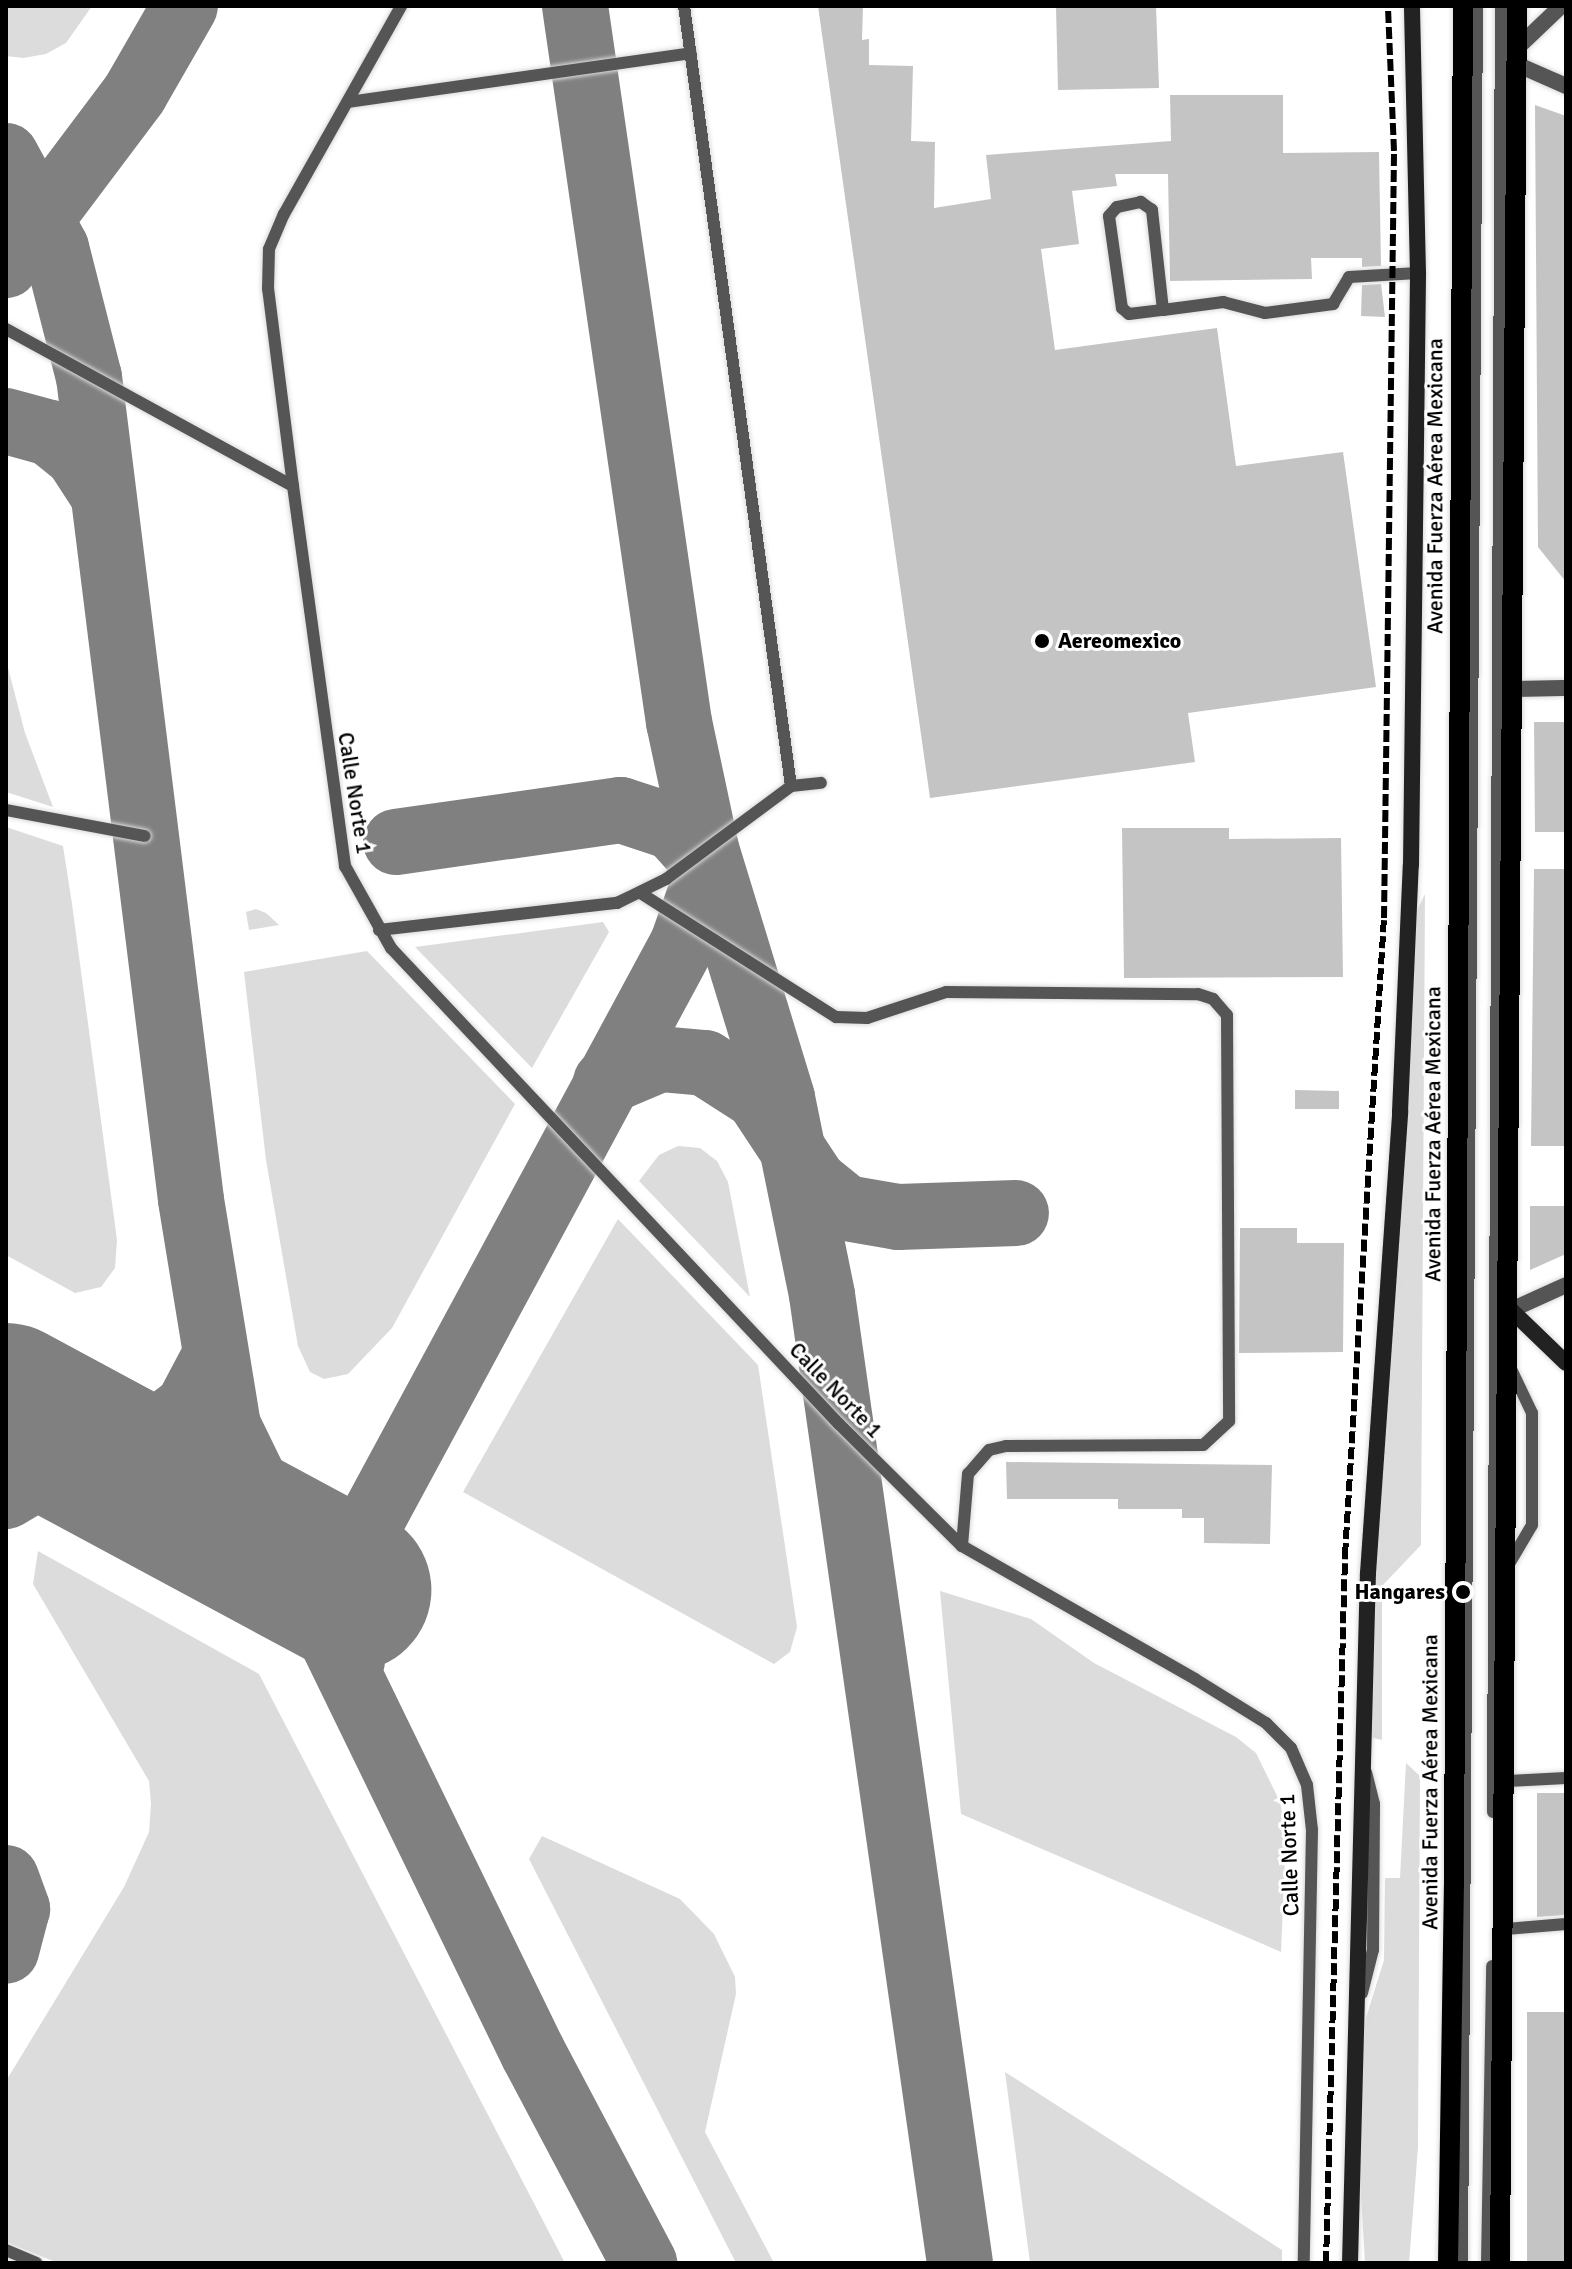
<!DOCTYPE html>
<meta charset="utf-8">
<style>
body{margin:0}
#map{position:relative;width:1572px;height:2269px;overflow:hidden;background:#fff;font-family:Signika,sans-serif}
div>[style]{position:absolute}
.green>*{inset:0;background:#dcdcdc}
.taxiway>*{height:66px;margin:-33px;padding:0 33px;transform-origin:33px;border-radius:33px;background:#808080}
.runway>*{height:164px;margin:-82px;padding:0 82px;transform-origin:82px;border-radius:82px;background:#808080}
.building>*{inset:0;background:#c4c4c4}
.roads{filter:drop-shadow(0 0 2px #dbdbdb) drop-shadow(0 0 2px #dbdbdb)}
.lane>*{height:12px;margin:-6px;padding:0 6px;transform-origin:6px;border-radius:6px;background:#555}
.street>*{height:16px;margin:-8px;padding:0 8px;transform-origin:8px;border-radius:8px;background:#555}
.secondary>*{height:16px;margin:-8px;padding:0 8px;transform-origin:8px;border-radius:8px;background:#222}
.primary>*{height:20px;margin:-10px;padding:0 10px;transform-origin:10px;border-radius:10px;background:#000}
.rail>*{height:6px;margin-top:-3px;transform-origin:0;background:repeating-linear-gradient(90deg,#000 0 12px,transparent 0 16px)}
.dots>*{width:22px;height:22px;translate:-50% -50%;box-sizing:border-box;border:4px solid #fff;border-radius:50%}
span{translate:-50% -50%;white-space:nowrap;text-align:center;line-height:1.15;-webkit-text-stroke:6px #fff;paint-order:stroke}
.street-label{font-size:22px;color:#000}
.poi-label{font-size:22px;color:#000;font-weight:700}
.left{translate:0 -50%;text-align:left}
.right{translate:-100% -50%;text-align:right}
.frame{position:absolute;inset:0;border:8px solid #000;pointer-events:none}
</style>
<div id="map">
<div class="green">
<div style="clip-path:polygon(6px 6px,92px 6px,66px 43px,46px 54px,23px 58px,6px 56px)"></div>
<div style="clip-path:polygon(6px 660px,25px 733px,53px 807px,6px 792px)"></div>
<div style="clip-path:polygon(6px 827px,63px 846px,72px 904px,117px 1240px,115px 1268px,101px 1287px,75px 1293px,6px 1255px)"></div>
<div style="clip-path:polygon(1425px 894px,1421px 1545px,1382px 1586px,1382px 1740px,1365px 1736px,1414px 916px)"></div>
<div style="clip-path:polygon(256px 909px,266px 913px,279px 925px,249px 930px,246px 912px)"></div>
<div style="clip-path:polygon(603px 922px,609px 932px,532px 1068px,415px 947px)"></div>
<div style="clip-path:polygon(367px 951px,515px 1104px,392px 1328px,348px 1374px,324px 1379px,310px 1372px,298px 1346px,266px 1160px,244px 972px)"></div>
<div style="clip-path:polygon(678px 1146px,700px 1148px,717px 1161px,728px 1182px,750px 1297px,639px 1181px,659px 1155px)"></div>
<div style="clip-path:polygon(618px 1219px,758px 1365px,797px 1627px,790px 1652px,774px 1664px,463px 1492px)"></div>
<div style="clip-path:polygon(38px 1551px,259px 1674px,565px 2263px,58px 2263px,6px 2242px,6px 2081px,124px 1887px,149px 1832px,151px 1804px,149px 1781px,33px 1584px)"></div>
<div style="clip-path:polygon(940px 1591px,1031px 1619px,1094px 1663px,1236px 1737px,1256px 1753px,1280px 1802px,1286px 1834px,1281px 1952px,961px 1814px)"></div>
<div style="clip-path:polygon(1406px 1763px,1420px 1776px,1418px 2147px,1409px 2263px,1365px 2263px,1357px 2128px,1360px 2037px,1384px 1960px,1385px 1878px,1400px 1878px)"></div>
<div style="clip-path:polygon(542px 1836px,680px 1899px,714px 1934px,735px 1977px,736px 1994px,705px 2132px,774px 2263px,736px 2263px,529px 1859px)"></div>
<div style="clip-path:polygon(1005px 2072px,1282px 2250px,1282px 2263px,1030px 2263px)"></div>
</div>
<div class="taxiway">
<div style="left:575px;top:6px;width:724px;rotate:81.74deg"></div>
<div style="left:679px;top:722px;width:130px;rotate:78deg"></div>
<div style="left:706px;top:849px;width:260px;rotate:73deg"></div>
<div style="left:782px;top:1098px;width:201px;rotate:78.5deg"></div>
<div style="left:822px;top:1295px;width:978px;rotate:81.89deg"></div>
<div style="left:6px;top:156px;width:105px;rotate:61.5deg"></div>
<div style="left:56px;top:248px;width:133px;rotate:75.7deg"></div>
<div style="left:89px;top:377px;width:829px;rotate:82.93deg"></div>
<div style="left:191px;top:1200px;width:229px;rotate:80.7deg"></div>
<div style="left:228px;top:1426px;width:697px;rotate:64.06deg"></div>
<div style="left:533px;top:2053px;width:238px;rotate:62.1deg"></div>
<div style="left:6px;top:265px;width:215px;rotate:-53.1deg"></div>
<div style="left:135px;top:93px;width:100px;rotate:-60.1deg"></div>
<div style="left:6px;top:421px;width:46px;rotate:15.3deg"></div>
<div style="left:50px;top:433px;width:36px;rotate:39deg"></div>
<div style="left:78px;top:456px;width:44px;rotate:57deg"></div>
<div style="left:396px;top:842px;width:227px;rotate:-8.1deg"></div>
<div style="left:621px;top:810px;width:55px;rotate:18.1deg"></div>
<div style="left:673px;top:827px;width:38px;rotate:48deg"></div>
<div style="left:606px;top:1082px;width:59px;rotate:-23.1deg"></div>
<div style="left:660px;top:1059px;width:45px;rotate:5.1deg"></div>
<div style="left:705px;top:1063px;width:63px;rotate:32.7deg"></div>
<div style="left:758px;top:1097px;width:102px;rotate:56.6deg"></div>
<div style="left:814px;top:1182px;width:41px;rotate:39.1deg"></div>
<div style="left:846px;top:1208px;width:53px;rotate:9.8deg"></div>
<div style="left:898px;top:1217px;width:118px;rotate:-1.9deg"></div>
<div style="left:41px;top:1424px;width:58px;rotate:15deg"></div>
<div style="left:97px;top:1439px;width:37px;rotate:2deg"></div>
<div style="left:134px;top:1440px;width:18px;rotate:-16deg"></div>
<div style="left:151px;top:1435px;width:46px;rotate:-37.1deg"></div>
<div style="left:188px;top:1407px;width:58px;rotate:-62.1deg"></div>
<div style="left:6px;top:1496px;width:51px;rotate:-30.6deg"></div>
<div style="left:50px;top:1470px;width:37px;rotate:-11deg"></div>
<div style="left:86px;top:1463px;width:20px;rotate:9deg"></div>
<div style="left:106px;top:1466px;width:129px;rotate:27.8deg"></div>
<div style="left:220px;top:1526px;width:103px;rotate:41.4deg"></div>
<div style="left:352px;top:1661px;width:71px;rotate:-92.4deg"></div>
<div style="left:349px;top:1590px;width:64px;rotate:-73.6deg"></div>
<div style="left:367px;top:1529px;width:666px;rotate:-61.66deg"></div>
<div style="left:683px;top:943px;width:54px;rotate:-70.6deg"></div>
<div style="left:701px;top:892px;width:41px;rotate:-88.6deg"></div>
<div style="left:6px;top:1878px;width:33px;rotate:70deg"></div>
<div style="left:17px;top:1909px;width:43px;rotate:104.7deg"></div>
</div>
<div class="runway">
<div style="left:6px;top:1405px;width:390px;rotate:28.3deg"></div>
</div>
<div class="building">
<div style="clip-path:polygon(818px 6px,863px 6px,862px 40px,869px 39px,869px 65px,913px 66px,911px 141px,935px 142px,934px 208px,991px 199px,986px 155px,1171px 141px,1170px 95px,1283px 95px,1283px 153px,1379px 152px,1381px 266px,1362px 267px,1362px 258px,1311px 258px,1312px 279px,1170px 281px,1168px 174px,1115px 174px,1117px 186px,1072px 191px,1079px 244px,1041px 249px,1055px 350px,1217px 328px,1236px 466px,1343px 452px,1376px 687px,1188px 713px,1195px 762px,930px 798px)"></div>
<div style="clip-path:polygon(1056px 6px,1156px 6px,1159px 88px,1058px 90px)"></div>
<div style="clip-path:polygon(1535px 105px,1566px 116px,1566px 582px,1538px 547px)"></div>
<div style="clip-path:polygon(1381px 284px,1385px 317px,1361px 316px,1362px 285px)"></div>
<div style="clip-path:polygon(1534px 722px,1566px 722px,1566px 832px,1535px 832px)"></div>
<div style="clip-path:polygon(1122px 828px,1229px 828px,1229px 839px,1341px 838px,1343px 977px,1124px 978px)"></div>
<div style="clip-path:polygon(1534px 869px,1566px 869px,1566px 1146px,1531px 1146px)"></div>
<div style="clip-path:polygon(1295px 1090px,1339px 1091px,1339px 1109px,1295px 1109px)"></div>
<div style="clip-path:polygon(1530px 1206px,1566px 1206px,1566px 1254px,1530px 1270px)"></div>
<div style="clip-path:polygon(1240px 1228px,1297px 1228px,1297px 1243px,1344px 1243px,1343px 1352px,1239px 1353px)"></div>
<div style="clip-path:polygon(1006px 1462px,1272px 1465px,1270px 1544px,1204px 1543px,1204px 1518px,1182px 1518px,1182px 1509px,1118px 1509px,1118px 1499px,1007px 1499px)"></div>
<div style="clip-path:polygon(1537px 1793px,1566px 1793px,1566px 1915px,1537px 1917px)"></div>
<div style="clip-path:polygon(1527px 2012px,1566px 2012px,1566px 2263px,1527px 2263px)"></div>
</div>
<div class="roads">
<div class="lane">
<div style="left:684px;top:6px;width:787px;rotate:82.19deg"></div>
<div style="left:348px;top:102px;width:346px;rotate:-8.1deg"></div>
<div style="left:1163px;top:310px;width:101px;rotate:-96.3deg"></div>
<div style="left:1152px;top:210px;width:14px;rotate:-144deg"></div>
<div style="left:1141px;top:202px;width:25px;rotate:168deg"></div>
<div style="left:1117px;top:207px;width:12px;rotate:132deg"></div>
<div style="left:1109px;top:216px;width:93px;rotate:82deg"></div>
<div style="left:1122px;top:308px;width:9px;rotate:41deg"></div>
<div style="left:1129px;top:314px;width:34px;rotate:-7deg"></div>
<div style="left:1163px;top:310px;width:61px;rotate:-7.6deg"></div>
<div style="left:1223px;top:302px;width:43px;rotate:14.7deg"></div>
<div style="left:1265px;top:313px;width:69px;rotate:-7.5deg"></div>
<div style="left:1333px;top:304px;width:31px;rotate:-59deg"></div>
<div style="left:1349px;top:277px;width:69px;rotate:-3.3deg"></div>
<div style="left:6px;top:329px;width:327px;rotate:28.7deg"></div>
<div style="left:293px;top:486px;width:199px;rotate:-97.2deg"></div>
<div style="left:268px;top:289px;width:40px;rotate:-88.6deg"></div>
<div style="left:269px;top:249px;width:38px;rotate:-67deg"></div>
<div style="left:284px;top:214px;width:239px;rotate:-60.6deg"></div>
<div style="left:293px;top:486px;width:384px;rotate:82.2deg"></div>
<div style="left:345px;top:866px;width:94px;rotate:60.7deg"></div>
<div style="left:391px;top:948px;width:654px;rotate:46.74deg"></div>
<div style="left:839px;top:1424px;width:173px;rotate:44.8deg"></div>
<div style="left:962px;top:1546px;width:268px;rotate:29.7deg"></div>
<div style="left:1195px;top:1679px;width:84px;rotate:31.8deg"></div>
<div style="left:1266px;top:1723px;width:35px;rotate:45deg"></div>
<div style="left:1291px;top:1748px;width:40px;rotate:66.6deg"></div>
<div style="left:1307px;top:1785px;width:45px;rotate:83.7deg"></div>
<div style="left:1312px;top:1830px;width:433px;rotate:91.1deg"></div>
<div style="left:6px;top:810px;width:141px;rotate:10.6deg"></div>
<div style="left:642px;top:894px;width:230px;rotate:32.4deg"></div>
<div style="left:836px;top:1017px;width:31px;rotate:2deg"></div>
<div style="left:867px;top:1018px;width:83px;rotate:-18.2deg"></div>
<div style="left:946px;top:992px;width:252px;rotate:0.5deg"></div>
<div style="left:1198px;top:994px;width:16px;rotate:18deg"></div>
<div style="left:1213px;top:999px;width:21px;rotate:49deg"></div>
<div style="left:1227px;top:1015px;width:406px;rotate:89.7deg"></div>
<div style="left:1229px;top:1421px;width:35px;rotate:137deg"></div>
<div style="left:1203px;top:1445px;width:197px;rotate:179.7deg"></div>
<div style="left:1006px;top:1446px;width:17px;rotate:167deg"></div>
<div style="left:989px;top:1450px;width:32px;rotate:131deg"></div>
<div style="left:968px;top:1474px;width:72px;rotate:94.8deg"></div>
<div style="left:379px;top:930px;width:240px;rotate:-6.5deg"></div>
<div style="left:617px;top:903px;width:55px;rotate:-26.1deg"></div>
<div style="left:666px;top:879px;width:156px;rotate:-36.6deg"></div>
<div style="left:791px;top:786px;width:30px;rotate:-6deg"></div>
<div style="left:1509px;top:1564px;width:45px;rotate:-59.5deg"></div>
<div style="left:1532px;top:1525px;width:112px;rotate:-90deg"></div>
<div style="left:1532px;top:1413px;width:49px;rotate:-115.5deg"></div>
<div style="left:1508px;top:1781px;width:58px;rotate:-3deg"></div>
<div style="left:1493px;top:1812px;width:1806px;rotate:-89.75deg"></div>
<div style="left:1506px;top:1929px;width:60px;rotate:-4.8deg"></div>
<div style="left:1362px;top:1993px;width:44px;rotate:-75.7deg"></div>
<div style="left:1373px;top:1950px;width:146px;rotate:-89.6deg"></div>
<div style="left:1374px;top:1804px;width:32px;rotate:-104deg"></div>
<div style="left:6px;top:2250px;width:33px;rotate:23deg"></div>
<div style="left:1462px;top:2263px;width:2257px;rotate:-89.62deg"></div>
<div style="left:1487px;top:2263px;width:297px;rotate:-89deg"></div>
</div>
<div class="street">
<div style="left:1516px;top:49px;width:62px;rotate:-43.7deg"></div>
<div style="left:1516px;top:64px;width:55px;rotate:23.7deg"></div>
<div style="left:1512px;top:689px;width:54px;rotate:-1.1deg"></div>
<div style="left:1511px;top:1310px;width:60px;rotate:-24.4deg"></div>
</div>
<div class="secondary">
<div style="left:1511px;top:1310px;width:76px;rotate:43.9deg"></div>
<div style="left:1350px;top:2263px;width:690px;rotate:-88.51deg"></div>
<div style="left:1368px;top:1573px;width:462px;rotate:-86deg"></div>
<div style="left:1400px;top:1112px;width:247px;rotate:-87.5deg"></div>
<div style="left:1411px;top:865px;width:592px;rotate:-89.32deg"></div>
<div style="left:1418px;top:273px;width:267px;rotate:-91.3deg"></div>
</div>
<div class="primary">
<div style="left:1448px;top:2263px;width:378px;rotate:-89.1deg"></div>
<div style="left:1454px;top:1885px;width:1879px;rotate:-89.73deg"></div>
<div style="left:1500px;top:2263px;width:2257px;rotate:-89.57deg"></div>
</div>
</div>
<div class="rail">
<div style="left:1326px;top:2263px;width:708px;rotate:-88.46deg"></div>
<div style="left:1345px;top:1555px;width:638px;rotate:-86.5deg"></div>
<div style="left:1384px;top:918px;width:767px;rotate:-89.25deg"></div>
<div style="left:1394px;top:151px;width:145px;rotate:-92.4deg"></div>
</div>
<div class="dots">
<div style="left:1042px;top:641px;background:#000"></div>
<div style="left:1463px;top:1592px;background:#000"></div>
</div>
<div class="street-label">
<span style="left:1435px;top:486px;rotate:-90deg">Avenida Fuerza Aérea Mexicana</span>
<span style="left:355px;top:793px;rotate:81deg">Calle Norte 1</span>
<span style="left:1433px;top:1134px;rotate:-90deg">Avenida Fuerza Aérea Mexicana</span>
<span style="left:836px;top:1390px;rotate:46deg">Calle Norte 1</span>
<span style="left:1430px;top:1782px;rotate:-90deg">Avenida Fuerza Aérea Mexicana</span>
<span style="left:1289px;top:1855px;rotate:-92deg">Calle Norte 1</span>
</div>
<div class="poi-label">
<span class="left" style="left:1058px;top:641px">Aereomexico</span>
<span class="right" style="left:1445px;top:1592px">Hangares</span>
</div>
<div class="frame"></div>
</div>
